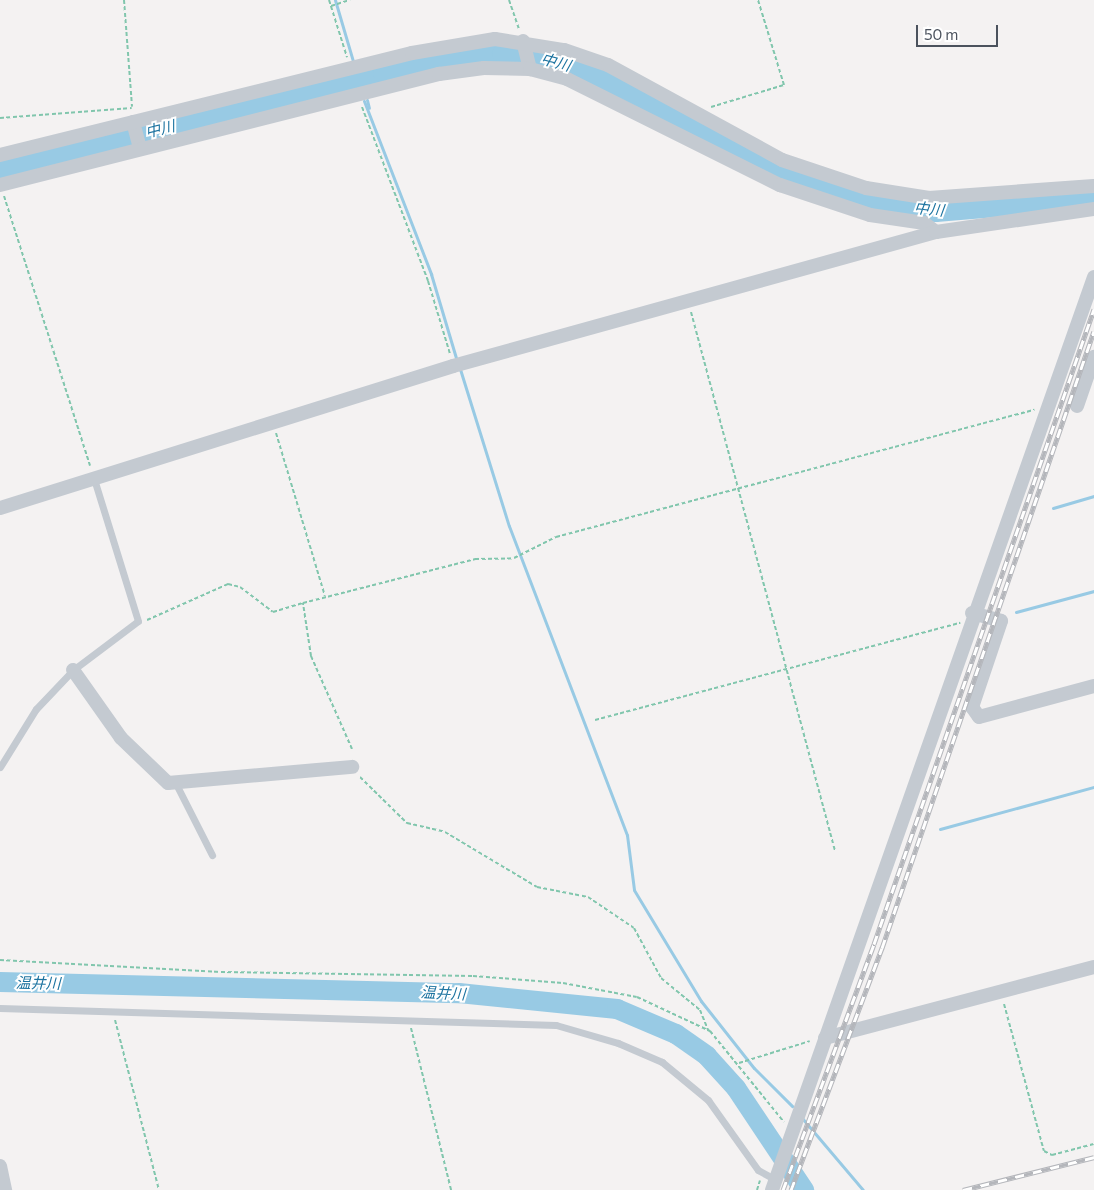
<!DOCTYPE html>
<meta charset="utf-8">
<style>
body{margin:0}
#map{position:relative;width:1094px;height:1190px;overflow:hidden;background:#f4f2f2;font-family:Commissioner,"Noto Sans JP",sans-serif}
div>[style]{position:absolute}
.stream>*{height:3px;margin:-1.5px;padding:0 1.5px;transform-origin:1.5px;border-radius:1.5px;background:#98cae4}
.river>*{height:20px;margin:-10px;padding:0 10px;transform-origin:10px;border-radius:10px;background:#98cae4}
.path>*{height:2px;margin-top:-1px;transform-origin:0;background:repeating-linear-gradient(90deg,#81c6ad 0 4px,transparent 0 6.5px)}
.service>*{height:7px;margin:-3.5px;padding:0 3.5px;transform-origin:3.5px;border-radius:3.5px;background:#c4cad1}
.minor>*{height:14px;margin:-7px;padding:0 7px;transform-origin:7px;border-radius:7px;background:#c4cad1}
.rail>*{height:5px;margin-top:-2.5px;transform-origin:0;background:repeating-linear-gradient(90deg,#fff 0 9px,#b4b6bb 0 18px);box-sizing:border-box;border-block:1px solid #b4b6bb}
span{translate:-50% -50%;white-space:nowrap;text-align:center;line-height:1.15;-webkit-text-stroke:4px #fff;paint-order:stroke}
.water-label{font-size:15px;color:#1c73a0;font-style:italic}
.scale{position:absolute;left:916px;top:25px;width:82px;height:22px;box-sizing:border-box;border:2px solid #4b525d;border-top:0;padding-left:6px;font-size:15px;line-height:18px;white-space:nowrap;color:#4b525d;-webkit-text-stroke:4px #fff;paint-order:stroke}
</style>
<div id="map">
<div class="stream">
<div style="left:335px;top:0;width:64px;rotate:73.6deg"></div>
<div style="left:356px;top:72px;width:18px;rotate:74deg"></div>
<div style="left:362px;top:78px;width:11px;rotate:80deg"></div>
<div style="left:367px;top:100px;width:8px;rotate:76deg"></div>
<div style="left:364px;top:101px;width:186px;rotate:68.8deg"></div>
<div style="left:431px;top:274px;width:91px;rotate:73.4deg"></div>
<div style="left:460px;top:369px;width:164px;rotate:72.7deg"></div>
<div style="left:509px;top:526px;width:331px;rotate:69.1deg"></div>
<div style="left:627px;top:835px;width:55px;rotate:82.7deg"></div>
<div style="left:634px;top:890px;width:130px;rotate:58.9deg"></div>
<div style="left:701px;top:1001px;width:85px;rotate:51.7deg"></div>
<div style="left:754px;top:1068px;width:54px;rotate:45deg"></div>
<div style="left:1053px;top:508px;width:43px;rotate:-16.3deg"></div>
<div style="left:1016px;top:612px;width:81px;rotate:-15.1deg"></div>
<div style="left:940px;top:829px;width:160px;rotate:-15.3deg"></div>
<div style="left:802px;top:1118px;width:94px;rotate:49.7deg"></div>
</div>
<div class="river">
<div style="left:0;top:170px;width:395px;rotate:-14.2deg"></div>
<div style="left:383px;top:73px;width:121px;rotate:-9.5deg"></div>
<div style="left:502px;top:53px;width:77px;rotate:11.2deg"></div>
<div style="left:578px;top:68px;width:274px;rotate:26.5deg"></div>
<div style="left:823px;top:190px;width:115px;rotate:11deg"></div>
<div style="left:936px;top:212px;width:159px;rotate:-4.7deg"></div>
<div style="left:0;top:982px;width:459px;rotate:1.4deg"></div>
<div style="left:459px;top:993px;width:159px;rotate:5.8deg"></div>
<div style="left:617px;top:1009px;width:64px;rotate:23deg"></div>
<div style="left:676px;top:1034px;width:38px;rotate:35deg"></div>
<div style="left:707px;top:1056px;width:43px;rotate:47.8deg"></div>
<div style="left:736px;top:1088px;width:123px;rotate:56.3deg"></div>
</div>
<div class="path">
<div style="left:124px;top:0;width:107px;rotate:85.7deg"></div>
<div style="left:329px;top:0;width:60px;rotate:72.5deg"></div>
<div style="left:509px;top:0;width:31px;rotate:71deg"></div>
<div style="left:331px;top:6px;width:20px;rotate:-18deg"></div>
<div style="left:362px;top:107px;width:186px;rotate:69.2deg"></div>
<div style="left:428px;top:281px;width:76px;rotate:73.2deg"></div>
<div style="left:711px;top:107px;width:76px;rotate:-16.8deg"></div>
<div style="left:784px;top:85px;width:89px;rotate:-107deg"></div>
<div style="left:0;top:118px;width:132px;rotate:-4.3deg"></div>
<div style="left:4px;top:196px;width:283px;rotate:72.3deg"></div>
<div style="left:691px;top:312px;width:558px;rotate:75.04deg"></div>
<div style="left:276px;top:433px;width:170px;rotate:73.3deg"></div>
<div style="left:147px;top:620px;width:89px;rotate:-24deg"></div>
<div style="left:228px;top:584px;width:12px;rotate:14deg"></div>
<div style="left:240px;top:587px;width:41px;rotate:37.1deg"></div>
<div style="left:273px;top:612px;width:31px;rotate:-17deg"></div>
<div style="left:595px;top:720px;width:378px;rotate:-14.9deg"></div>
<div style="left:352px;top:749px;width:102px;rotate:-113.8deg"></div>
<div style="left:311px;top:656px;width:54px;rotate:-98.6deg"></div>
<div style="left:303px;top:603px;width:178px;rotate:-14.3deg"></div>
<div style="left:475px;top:559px;width:39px;rotate:-1deg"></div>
<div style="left:514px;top:558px;width:47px;rotate:-26.6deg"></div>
<div style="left:556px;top:537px;width:495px;rotate:-14.9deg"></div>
<div style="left:360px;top:777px;width:66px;rotate:44.4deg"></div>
<div style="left:407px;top:823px;width:39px;rotate:13deg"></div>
<div style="left:445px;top:832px;width:107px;rotate:30.9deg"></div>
<div style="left:537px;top:887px;width:52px;rotate:11.1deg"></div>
<div style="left:588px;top:897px;width:55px;rotate:34deg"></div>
<div style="left:634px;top:928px;width:57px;rotate:61.6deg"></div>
<div style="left:661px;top:978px;width:50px;rotate:39.4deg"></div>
<div style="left:700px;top:1010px;width:22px;rotate:68deg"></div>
<div style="left:0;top:960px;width:221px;rotate:3.1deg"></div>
<div style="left:221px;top:972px;width:252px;rotate:0.9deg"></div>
<div style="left:473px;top:976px;width:90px;rotate:4.4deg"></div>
<div style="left:563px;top:983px;width:75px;rotate:10.7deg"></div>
<div style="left:637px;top:997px;width:81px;rotate:25deg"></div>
<div style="left:710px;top:1031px;width:117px;rotate:50.9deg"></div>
<div style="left:1004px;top:1004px;width:152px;rotate:74.8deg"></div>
<div style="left:1044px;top:1151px;width:9px;rotate:27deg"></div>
<div style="left:1052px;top:1155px;width:43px;rotate:-14.7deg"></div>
<div style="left:115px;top:1020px;width:176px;rotate:75.5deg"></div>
<div style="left:411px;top:1028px;width:167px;rotate:76.1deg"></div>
<div style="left:739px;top:1063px;width:74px;rotate:-17.2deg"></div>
<div style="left:757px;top:1190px;width:10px;rotate:-73deg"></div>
</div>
<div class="service">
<div style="left:0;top:767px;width:68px;rotate:-58.2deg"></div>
<div style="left:36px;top:709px;width:54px;rotate:-46.5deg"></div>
<div style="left:73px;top:670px;width:81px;rotate:-37deg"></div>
<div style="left:138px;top:621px;width:149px;rotate:-107.2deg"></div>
<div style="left:175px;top:782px;width:82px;rotate:63.1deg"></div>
<div style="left:0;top:1008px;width:556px;rotate:1.75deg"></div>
<div style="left:556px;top:1025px;width:65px;rotate:16.2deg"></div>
<div style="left:618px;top:1043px;width:48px;rotate:23.4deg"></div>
<div style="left:662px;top:1062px;width:60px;rotate:39.6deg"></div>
<div style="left:708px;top:1100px;width:86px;rotate:54.5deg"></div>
<div style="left:758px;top:1170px;width:21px;rotate:29deg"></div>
</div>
<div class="minor">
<div style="left:523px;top:41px;width:29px;rotate:76deg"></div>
<div style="left:133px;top:122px;width:28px;rotate:75deg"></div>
<div style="left:0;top:155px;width:424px;rotate:-13.9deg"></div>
<div style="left:412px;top:53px;width:84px;rotate:-9.6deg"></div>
<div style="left:495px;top:39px;width:70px;rotate:9.1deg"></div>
<div style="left:564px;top:50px;width:46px;rotate:18.8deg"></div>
<div style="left:608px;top:65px;width:198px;rotate:28.6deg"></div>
<div style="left:782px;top:160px;width:89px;rotate:18.4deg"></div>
<div style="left:866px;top:188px;width:64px;rotate:9deg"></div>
<div style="left:929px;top:198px;width:165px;rotate:-4.2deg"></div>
<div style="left:0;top:185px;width:453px;rotate:-14.2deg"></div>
<div style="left:439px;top:74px;width:45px;rotate:-7.6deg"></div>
<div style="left:484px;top:68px;width:46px;rotate:1.2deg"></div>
<div style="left:530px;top:69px;width:38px;rotate:15deg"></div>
<div style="left:567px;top:79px;width:238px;rotate:26.5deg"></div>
<div style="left:780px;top:185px;width:95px;rotate:18.4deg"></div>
<div style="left:870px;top:215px;width:55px;rotate:8.4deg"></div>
<div style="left:924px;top:223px;width:15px;rotate:37deg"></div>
<div style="left:1077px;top:406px;width:52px;rotate:-70.9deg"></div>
<div style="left:0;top:508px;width:475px;rotate:-17.4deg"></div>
<div style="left:453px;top:366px;width:501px;rotate:-15.51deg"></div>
<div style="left:936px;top:232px;width:160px;rotate:-8.3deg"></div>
<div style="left:972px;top:613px;width:30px;rotate:15deg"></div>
<div style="left:1001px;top:621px;width:91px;rotate:108.6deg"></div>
<div style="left:972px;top:707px;width:12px;rotate:55deg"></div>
<div style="left:979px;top:717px;width:119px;rotate:-15.1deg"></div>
<div style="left:73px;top:670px;width:83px;rotate:54.8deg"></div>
<div style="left:121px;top:738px;width:65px;rotate:43.8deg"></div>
<div style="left:168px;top:783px;width:185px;rotate:-5deg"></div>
<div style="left:825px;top:1038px;width:278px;rotate:-14.8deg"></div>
<div style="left:0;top:1166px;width:25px;rotate:78deg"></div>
<div style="left:772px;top:1190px;width:968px;rotate:-70.57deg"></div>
</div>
<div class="rail">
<div style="left:783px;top:1190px;width:262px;rotate:-69.7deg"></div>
<div style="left:874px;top:944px;width:672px;rotate:-70.89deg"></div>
<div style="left:791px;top:1190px;width:259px;rotate:-69.4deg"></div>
<div style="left:882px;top:948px;width:652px;rotate:-71.04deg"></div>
<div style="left:963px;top:1190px;width:135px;rotate:-14.1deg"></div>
</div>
<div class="water-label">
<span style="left:556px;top:62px;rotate:15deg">中川</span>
<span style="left:160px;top:129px;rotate:-14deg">中川</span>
<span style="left:929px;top:209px;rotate:6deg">中川</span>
<span style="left:38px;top:983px;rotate:1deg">温井川</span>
<span style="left:443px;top:993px;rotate:3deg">温井川</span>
</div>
<div class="scale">50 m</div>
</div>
